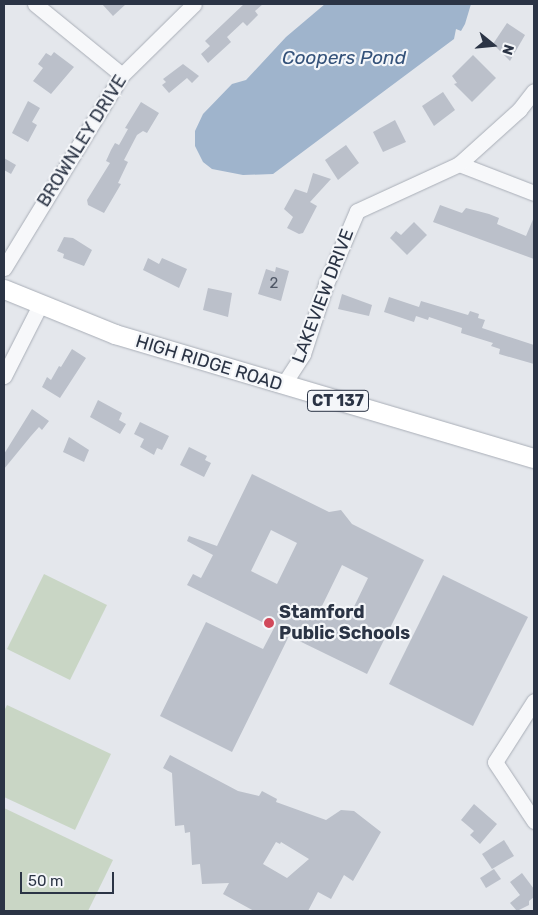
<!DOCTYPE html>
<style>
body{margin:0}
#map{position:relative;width:538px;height:915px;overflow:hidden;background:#e4e7ec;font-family:Rubik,sans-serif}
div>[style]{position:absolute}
.green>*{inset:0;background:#c9d6c5}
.water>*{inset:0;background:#9fb4cc}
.building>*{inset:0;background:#bbc0ca}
.roads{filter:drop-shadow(0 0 1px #a9aeb7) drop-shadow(0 0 1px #a9aeb7)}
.minor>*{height:15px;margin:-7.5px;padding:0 7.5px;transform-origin:7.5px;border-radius:7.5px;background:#f7f8fa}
.major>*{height:19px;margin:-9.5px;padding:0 9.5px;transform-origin:9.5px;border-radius:9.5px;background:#fff}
.dots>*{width:14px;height:14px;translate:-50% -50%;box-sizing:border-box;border:2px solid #f4f6f9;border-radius:50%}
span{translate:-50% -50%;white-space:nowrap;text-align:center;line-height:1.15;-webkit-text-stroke:4.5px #f4f6f9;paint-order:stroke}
.number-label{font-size:15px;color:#4f5766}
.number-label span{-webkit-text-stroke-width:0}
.shield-label span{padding:1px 4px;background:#f4f6f9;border:1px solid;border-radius:4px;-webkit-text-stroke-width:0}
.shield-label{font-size:16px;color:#2b3445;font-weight:700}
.street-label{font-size:18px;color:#2b3445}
.poi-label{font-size:18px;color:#2b3445;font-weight:700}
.left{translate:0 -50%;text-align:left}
.water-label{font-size:19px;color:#34527a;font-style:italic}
.frame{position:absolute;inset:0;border:5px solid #2b3445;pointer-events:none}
.north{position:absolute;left:468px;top:20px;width:50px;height:50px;-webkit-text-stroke:4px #f4f6f9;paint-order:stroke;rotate:107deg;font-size:14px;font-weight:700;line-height:20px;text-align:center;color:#2b3445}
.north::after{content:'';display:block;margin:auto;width:18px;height:22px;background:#2b3445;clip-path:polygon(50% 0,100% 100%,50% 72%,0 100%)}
.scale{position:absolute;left:20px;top:872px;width:94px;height:22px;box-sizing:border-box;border:2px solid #2b3445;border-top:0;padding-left:6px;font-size:15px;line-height:18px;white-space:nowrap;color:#2b3445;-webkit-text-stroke:4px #f4f6f9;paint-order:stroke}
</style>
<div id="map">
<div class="green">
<div style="clip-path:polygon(44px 574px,107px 605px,70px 680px,7px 649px)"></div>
<div style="clip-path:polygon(7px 705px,111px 754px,75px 830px,4px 797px,4px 711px)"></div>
<div style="clip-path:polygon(4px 808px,113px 860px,88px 911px,4px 911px)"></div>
</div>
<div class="water">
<div style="clip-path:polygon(325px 4px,471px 4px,465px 24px,461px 31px,456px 29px,454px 39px,273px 174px,243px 175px,212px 169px,203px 162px,195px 146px,195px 131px,203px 114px,232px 84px,246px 80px,286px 37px)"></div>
</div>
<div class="building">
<div style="clip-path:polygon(102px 4px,126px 4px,113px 16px)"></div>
<div style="clip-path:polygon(244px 4px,263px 4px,255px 11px,258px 15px,247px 26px,243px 22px,227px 37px,231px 42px,208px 63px,201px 54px,210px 46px,205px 41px)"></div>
<div style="clip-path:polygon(507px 23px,525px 35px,510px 61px,493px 44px)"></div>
<div style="clip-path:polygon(54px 52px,74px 67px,51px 94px,33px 81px,43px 68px,38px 64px,46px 53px,51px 56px)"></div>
<div style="clip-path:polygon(473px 55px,496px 78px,472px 102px,454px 84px,457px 83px,452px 76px)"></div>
<div style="clip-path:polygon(183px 64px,199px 76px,192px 83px,187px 78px,169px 93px,162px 85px,166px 82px,163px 79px)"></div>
<div style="clip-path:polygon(443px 92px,455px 110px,434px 126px,422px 106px)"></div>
<div style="clip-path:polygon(28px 101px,40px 108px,32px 122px,37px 125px,28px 142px,12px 133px)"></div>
<div style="clip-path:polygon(141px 102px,159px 113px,147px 133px,143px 131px,137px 135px,124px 160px,128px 162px,118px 183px,121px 184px,104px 213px,88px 205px,87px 200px,110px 163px,106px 161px,111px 150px,115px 143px,119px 145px,128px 129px,125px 128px)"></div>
<div style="clip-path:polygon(395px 120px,406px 142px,383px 152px,373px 132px)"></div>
<div style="clip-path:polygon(346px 145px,359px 163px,338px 180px,325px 160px)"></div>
<div style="clip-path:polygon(4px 158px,16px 165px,11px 174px,4px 170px)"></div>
<div style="clip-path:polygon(313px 173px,331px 179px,310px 202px,317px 206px,303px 233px,299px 234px,287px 228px,293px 217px,284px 209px,295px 189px,307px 193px)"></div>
<div style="clip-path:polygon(440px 205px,462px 213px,466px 208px,489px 214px,499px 218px,497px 224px,526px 236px,534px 217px,534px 259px,433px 222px)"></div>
<div style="clip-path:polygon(414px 222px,427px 235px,407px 255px,390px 238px,396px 231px,401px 235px)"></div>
<div style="clip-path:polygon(64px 237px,73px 238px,92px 250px,84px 266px,63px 258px,64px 254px,57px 251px)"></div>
<div style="clip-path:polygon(148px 258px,159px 264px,162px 258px,187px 269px,179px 288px,143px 270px)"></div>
<div style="clip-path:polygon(276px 267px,289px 271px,281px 301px,258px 294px,266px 269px,275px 272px)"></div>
<div style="clip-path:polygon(208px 288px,232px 293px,228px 317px,203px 310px)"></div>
<div style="clip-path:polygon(342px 294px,372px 305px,369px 316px,338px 309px)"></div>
<div style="clip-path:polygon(389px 297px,419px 307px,421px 301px,468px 315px,470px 311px,479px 314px,478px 318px,485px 320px,482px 328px,534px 345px,534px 364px,499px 354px,500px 349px,491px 346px,493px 343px,461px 333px,462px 328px,429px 317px,428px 320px,416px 316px,414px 322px,384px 312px)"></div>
<div style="clip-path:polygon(72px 349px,86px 358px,60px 398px,42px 387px,47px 377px,51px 380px,59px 366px,61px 367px)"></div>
<div style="clip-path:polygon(98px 400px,122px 413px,119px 420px,126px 424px,120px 434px,90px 417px)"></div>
<div style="clip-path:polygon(32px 409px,49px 421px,42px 430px,39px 427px,31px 436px,4px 469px,4px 454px)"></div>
<div style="clip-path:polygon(140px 422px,169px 436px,162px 450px,157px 448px,154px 455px,140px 447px,144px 439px,134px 434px)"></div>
<div style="clip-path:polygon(69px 437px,89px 450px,84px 462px,63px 452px)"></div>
<div style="clip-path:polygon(189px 447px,207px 456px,205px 460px,211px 463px,204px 477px,180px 465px)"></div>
<div style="clip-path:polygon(evenodd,252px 474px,329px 512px,341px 510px,352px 524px,424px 560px,367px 674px,289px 636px,232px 752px,160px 716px,206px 622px,263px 649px,274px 628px,187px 585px,193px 574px,201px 578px,213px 555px,187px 541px,189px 536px,217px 546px,252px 474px,271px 530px,297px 543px,277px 584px,251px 571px,271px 530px,252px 474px,342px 565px,368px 578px,348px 619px,322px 606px,342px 565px)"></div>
<div style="clip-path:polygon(443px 575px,528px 617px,473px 726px,389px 684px)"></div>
<div style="clip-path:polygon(evenodd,170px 755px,238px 791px,259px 796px,262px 791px,277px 799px,276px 802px,326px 820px,341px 810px,354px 811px,381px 832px,353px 881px,344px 875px,331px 899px,318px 892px,308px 911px,254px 911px,223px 894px,229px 883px,202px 884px,200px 864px,192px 865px,190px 832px,185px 833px,184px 825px,175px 826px,172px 773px,163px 768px,170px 755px,276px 842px,280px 844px,281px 842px,309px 859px,287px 878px,263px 864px,276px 842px)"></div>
<div style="clip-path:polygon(474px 804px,497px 824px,480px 844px,470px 835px,474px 831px,461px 820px)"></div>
<div style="clip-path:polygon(504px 840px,514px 856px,492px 869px,482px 854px)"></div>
<div style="clip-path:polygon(494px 869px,501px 879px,486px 888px,480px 878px)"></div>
<div style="clip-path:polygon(522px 873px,534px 889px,534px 897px,529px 901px,529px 905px,517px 911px,510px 903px,520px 895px,510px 882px)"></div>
</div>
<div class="roads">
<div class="minor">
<div style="left:35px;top:4px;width:112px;rotate:39.2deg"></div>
<div style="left:459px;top:164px;width:80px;rotate:21.1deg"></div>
<div style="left:4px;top:268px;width:226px;rotate:-58.6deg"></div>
<div style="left:122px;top:75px;width:101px;rotate:-44.6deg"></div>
<div style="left:4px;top:376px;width:80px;rotate:-63.1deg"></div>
<div style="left:283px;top:385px;width:37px;rotate:-57deg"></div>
<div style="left:303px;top:354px;width:74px;rotate:-71.8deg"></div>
<div style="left:326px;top:284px;width:79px;rotate:-67deg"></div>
<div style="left:357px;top:211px;width:112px;rotate:-24.7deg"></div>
<div style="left:459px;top:164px;width:81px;rotate:-42deg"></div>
<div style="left:519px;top:110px;width:24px;rotate:-52deg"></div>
<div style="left:534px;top:701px;width:72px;rotate:122.6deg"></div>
<div style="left:495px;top:762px;width:71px;rotate:56.5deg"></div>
</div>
<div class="major">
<div style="left:4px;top:289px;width:120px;rotate:22.1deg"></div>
<div style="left:115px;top:334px;width:437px;rotate:16.5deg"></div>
</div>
</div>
<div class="dots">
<div style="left:269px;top:623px;background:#d1495b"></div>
</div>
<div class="number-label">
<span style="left:274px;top:284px">2</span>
</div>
<div class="shield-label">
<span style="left:338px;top:401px">CT 137</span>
</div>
<div class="street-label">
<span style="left:82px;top:141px;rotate:-58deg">BROWNLEY DRIVE</span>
<span style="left:323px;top:296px;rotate:-69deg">LAKEVIEW DRIVE</span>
<span style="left:209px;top:363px;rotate:17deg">HIGH RIDGE ROAD</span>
</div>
<div class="poi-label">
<span class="left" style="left:279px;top:623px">Stamford<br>Public Schools</span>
</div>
<div class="water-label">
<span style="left:344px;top:58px">Coopers Pond</span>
</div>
<div class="frame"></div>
<div class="north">N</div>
<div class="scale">50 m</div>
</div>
